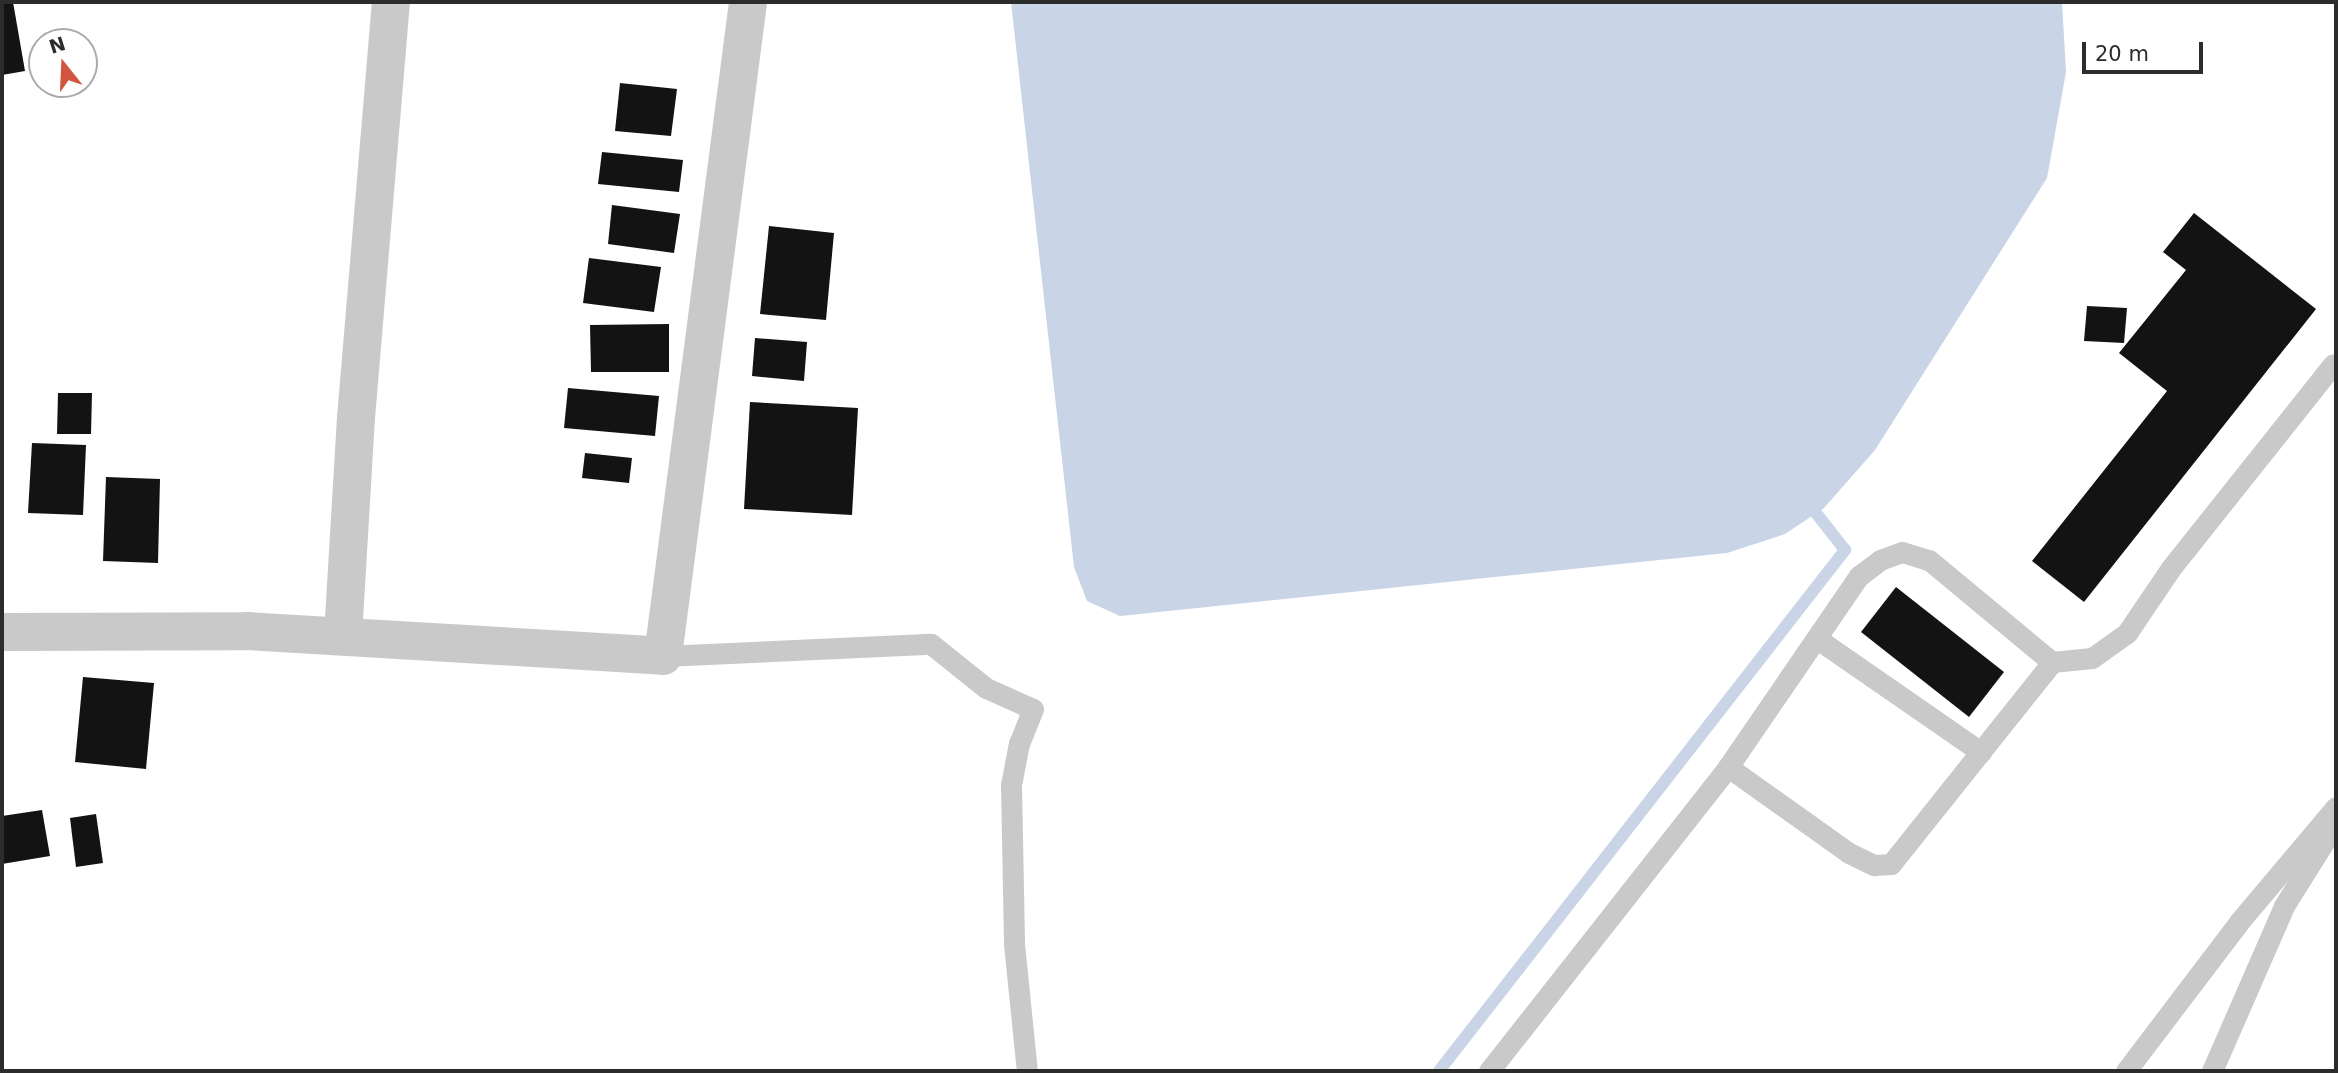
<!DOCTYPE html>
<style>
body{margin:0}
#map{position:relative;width:2338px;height:1073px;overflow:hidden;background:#fff;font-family:"DejaVu Sans",sans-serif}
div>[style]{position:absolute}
.water>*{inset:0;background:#c9d4e6}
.stream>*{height:12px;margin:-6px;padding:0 6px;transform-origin:6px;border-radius:6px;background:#c9d4e6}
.building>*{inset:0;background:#131313}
.lane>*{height:21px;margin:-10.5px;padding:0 10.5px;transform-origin:10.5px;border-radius:10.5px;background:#c9c9c9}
.street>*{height:38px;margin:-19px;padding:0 19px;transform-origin:19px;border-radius:19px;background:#c9c9c9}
span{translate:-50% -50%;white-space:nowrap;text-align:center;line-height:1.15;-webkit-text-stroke:7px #fff;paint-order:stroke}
.frame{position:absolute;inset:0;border:4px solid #2c2c2c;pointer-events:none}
.north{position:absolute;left:28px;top:28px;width:70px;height:70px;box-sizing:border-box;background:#fff;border:2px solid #ababab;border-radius:50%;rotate:342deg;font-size:19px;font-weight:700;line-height:28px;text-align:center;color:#2c2c2c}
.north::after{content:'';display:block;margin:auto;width:24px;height:32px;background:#d15540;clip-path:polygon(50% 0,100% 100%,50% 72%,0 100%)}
.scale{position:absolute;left:2082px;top:42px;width:121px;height:32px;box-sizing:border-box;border:4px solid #2c2c2c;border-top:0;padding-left:9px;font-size:21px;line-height:24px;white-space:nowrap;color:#2c2c2c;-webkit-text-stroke:5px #fff;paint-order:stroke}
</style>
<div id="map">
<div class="water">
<div style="clip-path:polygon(1011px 2px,2062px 2px,2066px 72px,2047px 178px,1875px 450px,1824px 508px,1785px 534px,1727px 553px,1120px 616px,1087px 601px,1074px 567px)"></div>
</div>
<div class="stream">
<div style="left:1439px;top:1071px;width:661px;rotate:-52.07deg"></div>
<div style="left:1845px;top:550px;width:47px;rotate:-128.1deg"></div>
</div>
<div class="building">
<div style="clip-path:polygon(2px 2px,13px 2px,25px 71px,2px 75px)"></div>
<div style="clip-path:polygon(620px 83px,677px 89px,671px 136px,615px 131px)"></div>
<div style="clip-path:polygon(602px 152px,683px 160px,679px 192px,598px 184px)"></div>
<div style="clip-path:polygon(612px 205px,680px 214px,674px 253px,608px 244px)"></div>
<div style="clip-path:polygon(2194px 213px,2316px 309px,2084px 602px,2032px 561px,2167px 391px,2119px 353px,2186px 270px,2163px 252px)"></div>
<div style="clip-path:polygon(769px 226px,834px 233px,826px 320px,760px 314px)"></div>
<div style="clip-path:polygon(589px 258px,661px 267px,654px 312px,583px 303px)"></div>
<div style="clip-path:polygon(2087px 306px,2127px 308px,2124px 343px,2084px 341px)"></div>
<div style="clip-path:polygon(669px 324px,669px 372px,591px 372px,590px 325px)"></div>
<div style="clip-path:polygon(755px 338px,807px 342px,804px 381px,752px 376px)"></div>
<div style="clip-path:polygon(568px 388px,659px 396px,655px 436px,564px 428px)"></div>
<div style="clip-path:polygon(58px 393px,92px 393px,91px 434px,57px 434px)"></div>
<div style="clip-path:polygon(750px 402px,858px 408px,852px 515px,744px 509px)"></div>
<div style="clip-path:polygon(32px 443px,86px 445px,83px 515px,28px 513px)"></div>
<div style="clip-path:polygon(585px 453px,632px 458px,629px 483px,582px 478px)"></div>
<div style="clip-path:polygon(106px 477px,160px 479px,158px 563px,103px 561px)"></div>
<div style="clip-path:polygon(1896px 587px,2004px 672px,1969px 717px,1861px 632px)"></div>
<div style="clip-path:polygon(83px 677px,154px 683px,146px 769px,75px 762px)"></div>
<div style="clip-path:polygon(42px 810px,50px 856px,2px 864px,2px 816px)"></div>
<div style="clip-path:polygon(96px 814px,103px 863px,76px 867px,70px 818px)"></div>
</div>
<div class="lane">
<div style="left:1819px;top:640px;width:197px;rotate:34.7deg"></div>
<div style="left:663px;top:656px;width:268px;rotate:-2.6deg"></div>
<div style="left:931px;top:644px;width:70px;rotate:38.7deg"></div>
<div style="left:986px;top:688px;width:51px;rotate:24.1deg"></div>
<div style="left:1033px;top:709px;width:37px;rotate:112deg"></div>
<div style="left:1019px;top:743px;width:43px;rotate:100.8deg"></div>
<div style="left:1011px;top:785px;width:159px;rotate:88.9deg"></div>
<div style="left:1014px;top:944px;width:128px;rotate:84.2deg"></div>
<div style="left:1728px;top:767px;width:148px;rotate:35.4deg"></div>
<div style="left:1849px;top:853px;width:28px;rotate:26deg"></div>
<div style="left:1874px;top:865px;width:17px;rotate:-3deg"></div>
<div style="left:1891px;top:864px;width:258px;rotate:-51.4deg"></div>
<div style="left:1489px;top:1071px;width:387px;rotate:-51.8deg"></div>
<div style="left:1728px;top:767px;width:232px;rotate:-55.6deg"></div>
<div style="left:1859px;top:576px;width:26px;rotate:-37deg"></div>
<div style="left:1880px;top:560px;width:23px;rotate:-20deg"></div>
<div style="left:1902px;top:552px;width:28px;rotate:17deg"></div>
<div style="left:1929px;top:560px;width:160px;rotate:39.7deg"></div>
<div style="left:2052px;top:662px;width:40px;rotate:-5.7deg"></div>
<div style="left:2092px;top:658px;width:43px;rotate:-35.5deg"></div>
<div style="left:2127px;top:633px;width:78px;rotate:-55.9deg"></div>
<div style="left:2171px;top:568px;width:260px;rotate:-51.5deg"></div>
<div style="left:2126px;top:1071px;width:187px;rotate:-52.8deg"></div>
<div style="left:2239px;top:922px;width:150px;rotate:-49.9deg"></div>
<div style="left:2212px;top:1071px;width:180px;rotate:-66.4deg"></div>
<div style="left:2284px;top:906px;width:94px;rotate:-58deg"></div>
</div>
<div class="street">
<div style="left:2px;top:632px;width:245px;rotate:-0.2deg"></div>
<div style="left:247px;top:631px;width:417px;rotate:3.4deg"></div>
<div style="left:663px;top:656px;width:660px;rotate:-82.59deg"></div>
<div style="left:343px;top:636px;width:218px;rotate:-86.6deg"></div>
<div style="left:356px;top:418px;width:417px;rotate:-85.2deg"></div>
</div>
<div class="frame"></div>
<div class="north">N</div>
<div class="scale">20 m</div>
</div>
